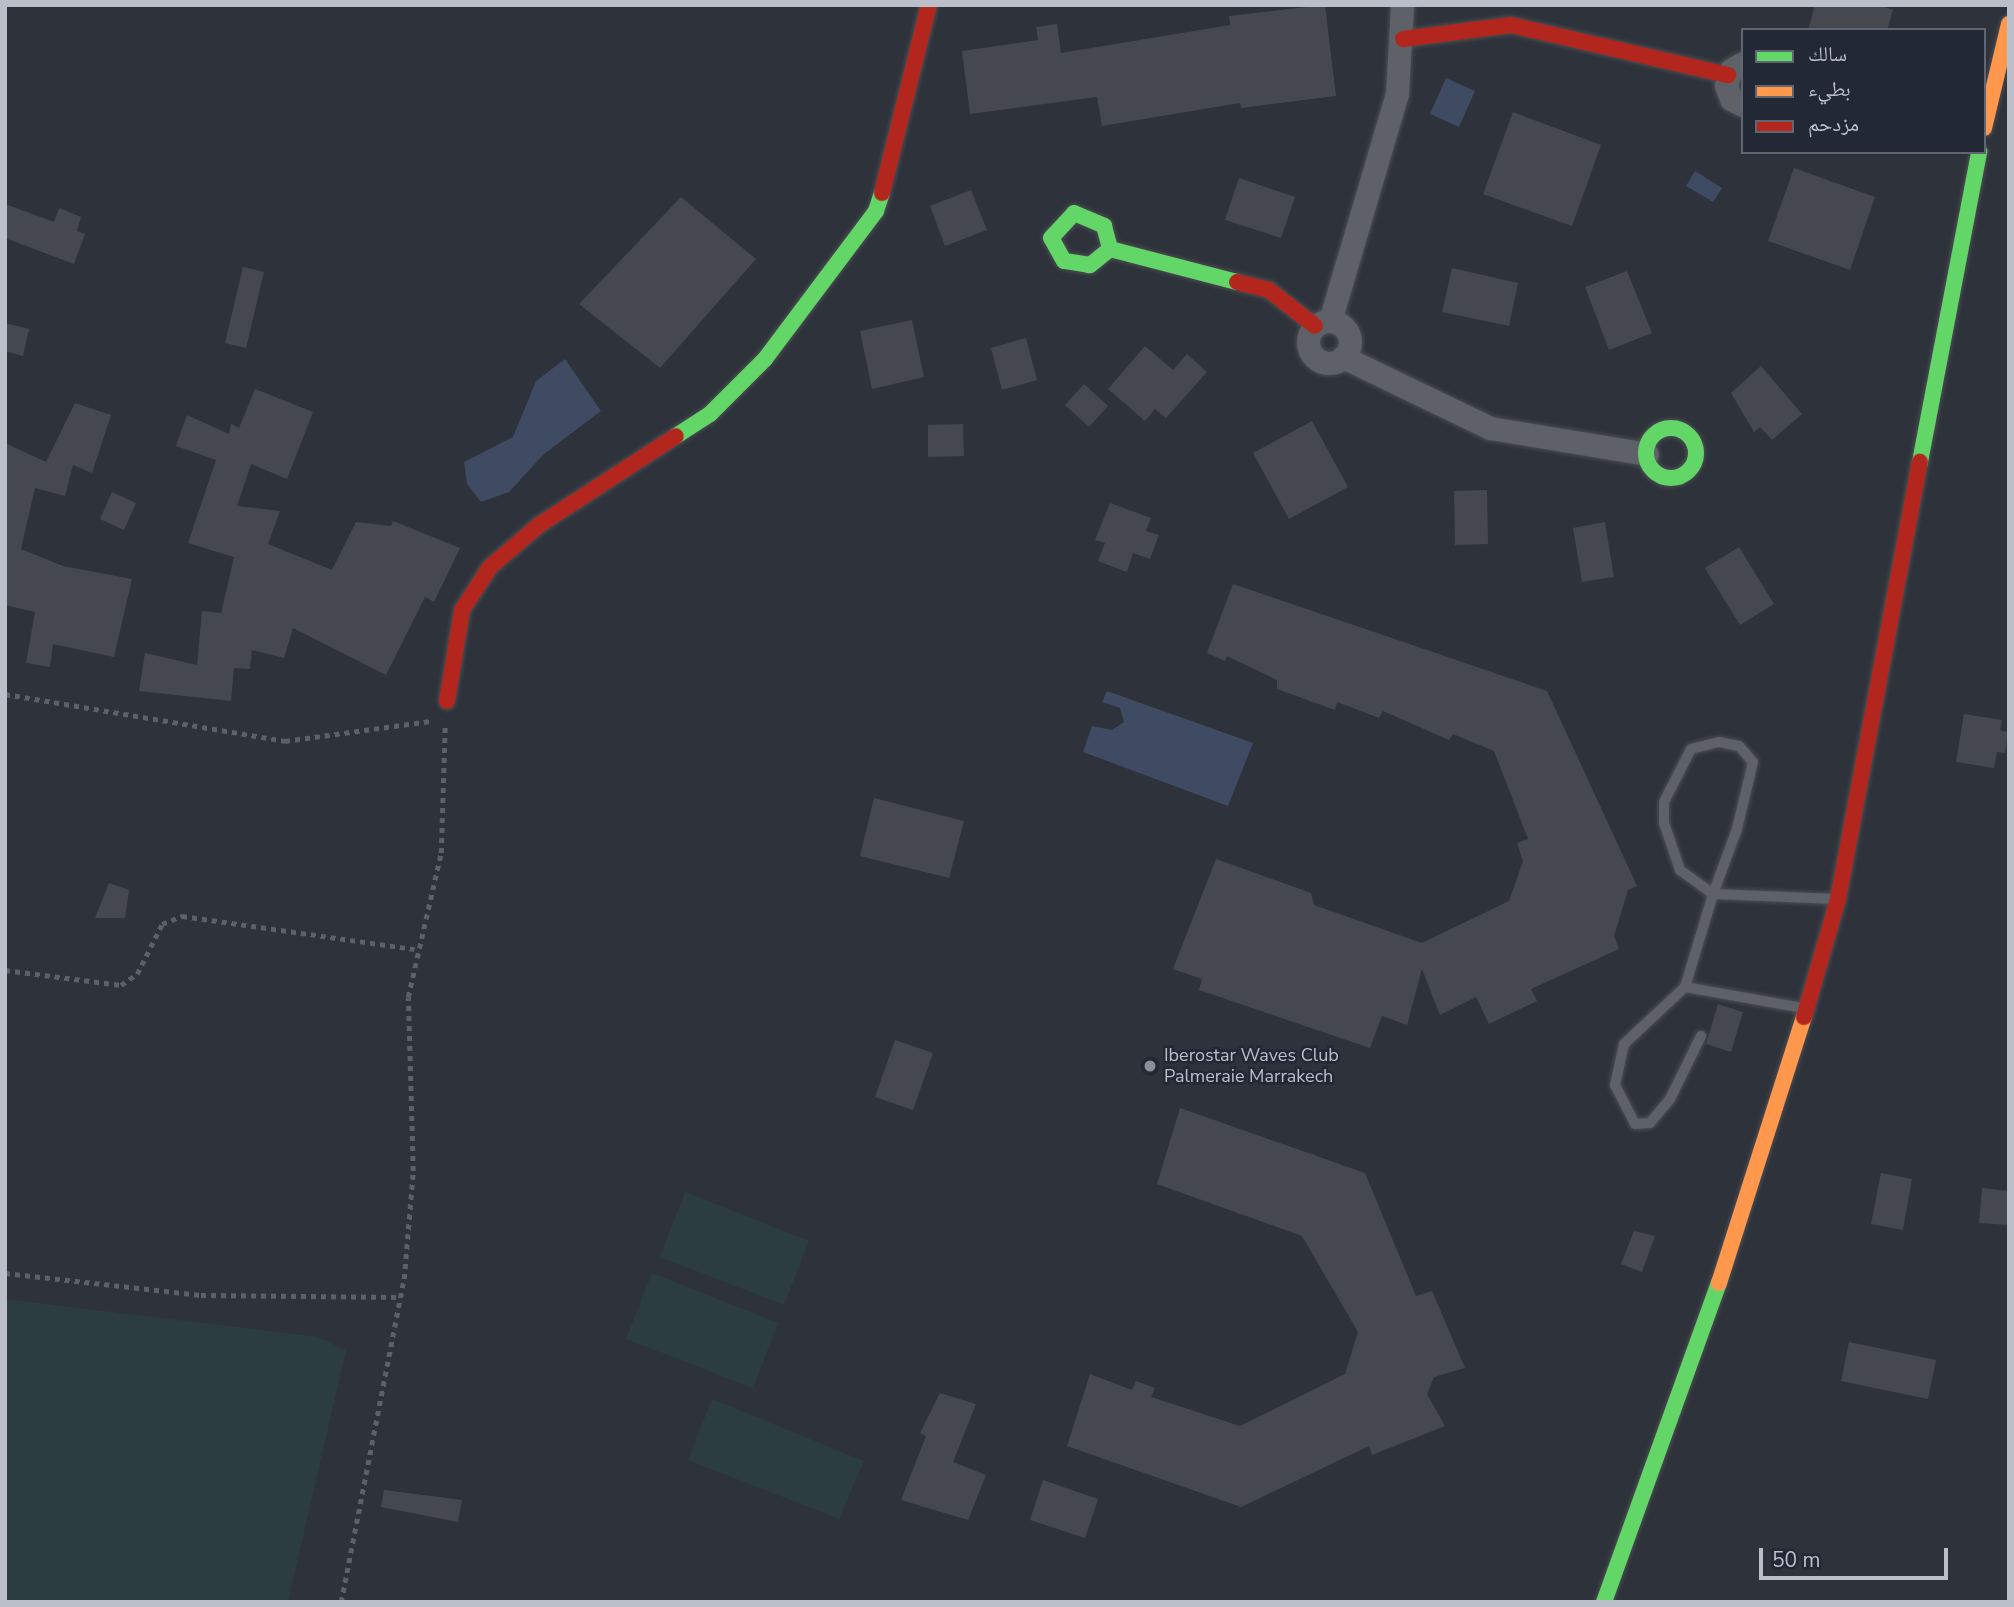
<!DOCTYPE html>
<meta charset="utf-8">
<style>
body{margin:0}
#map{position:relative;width:2014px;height:1607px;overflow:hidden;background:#2e323a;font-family:"Nunito Sans","Noto Naskh Arabic",sans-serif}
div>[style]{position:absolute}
.green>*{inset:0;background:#2c3d40}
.water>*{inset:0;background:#3f4b63}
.building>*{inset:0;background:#45494f}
.path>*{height:4.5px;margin-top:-2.25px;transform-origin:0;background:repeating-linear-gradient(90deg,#5c6165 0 5px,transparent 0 10px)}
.roads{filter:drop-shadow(0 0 2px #4a4d53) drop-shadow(0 0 2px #4a4d53)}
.lane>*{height:10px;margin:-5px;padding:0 5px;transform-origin:5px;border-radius:5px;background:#5e6168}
.street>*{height:23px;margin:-11.5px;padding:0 11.5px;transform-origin:11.5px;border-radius:11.5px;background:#5e6168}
.street>.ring{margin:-11.5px;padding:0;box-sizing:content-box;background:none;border:23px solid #5e6168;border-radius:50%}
.fast>*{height:16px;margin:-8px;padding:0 8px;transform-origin:8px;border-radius:8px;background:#63d668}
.fast>.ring{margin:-8px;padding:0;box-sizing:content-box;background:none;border:16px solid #63d668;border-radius:50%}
.slow>*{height:16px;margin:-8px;padding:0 8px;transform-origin:8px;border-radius:8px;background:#ff974d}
.jam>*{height:16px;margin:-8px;padding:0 8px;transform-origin:8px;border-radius:8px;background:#b3261e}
.dots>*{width:19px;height:19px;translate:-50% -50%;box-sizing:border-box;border:4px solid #222935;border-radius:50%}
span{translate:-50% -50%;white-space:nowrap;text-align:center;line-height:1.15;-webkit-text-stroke:5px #222935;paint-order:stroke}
.poi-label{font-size:18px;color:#babfca}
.left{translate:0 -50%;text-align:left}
.frame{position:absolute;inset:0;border:7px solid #babfca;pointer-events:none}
.legend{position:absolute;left:1741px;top:28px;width:245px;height:126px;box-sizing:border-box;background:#222935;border:2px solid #5f6571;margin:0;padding:9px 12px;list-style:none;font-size:21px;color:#babfca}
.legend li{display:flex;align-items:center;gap:14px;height:35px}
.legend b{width:35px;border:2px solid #5f6571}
.scale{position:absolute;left:1759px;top:1548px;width:189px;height:32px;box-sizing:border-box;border:4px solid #babfca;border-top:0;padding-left:9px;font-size:21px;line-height:24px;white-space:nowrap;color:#babfca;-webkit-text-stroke:5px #222935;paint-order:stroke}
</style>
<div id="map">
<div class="green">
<div style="clip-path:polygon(685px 1192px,809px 1241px,784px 1305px,660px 1257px)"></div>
<div style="clip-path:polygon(652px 1273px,778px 1323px,753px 1388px,626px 1339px)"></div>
<div style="clip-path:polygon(5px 1299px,317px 1337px,346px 1350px,288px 1602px,5px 1602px)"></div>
<div style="clip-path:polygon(712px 1399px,864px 1461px,839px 1519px,688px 1460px)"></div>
</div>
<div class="water">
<div style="clip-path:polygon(1446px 78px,1475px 91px,1459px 127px,1430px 114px)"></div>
<div style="clip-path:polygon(1695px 171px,1722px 188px,1713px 202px,1686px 186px)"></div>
<div style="clip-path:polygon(565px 359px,601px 411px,544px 454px,509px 492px,481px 502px,467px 484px,464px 462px,513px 437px,536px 381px)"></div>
<div style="clip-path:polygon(1107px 691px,1253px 743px,1228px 806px,1083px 752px,1092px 726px,1112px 730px,1124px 722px,1120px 708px,1102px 702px)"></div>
</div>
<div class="building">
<div style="clip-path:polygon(1325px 5px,1336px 96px,1241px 108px,1240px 103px,1102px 126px,1097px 97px,970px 114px,962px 51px,1038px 40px,1036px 27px,1057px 24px,1061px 53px,1230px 25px,1229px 16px)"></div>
<div style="clip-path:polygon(1815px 5px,1878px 5px,1893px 10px,1887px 30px,1808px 30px)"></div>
<div style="clip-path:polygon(1513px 112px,1601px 145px,1572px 226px,1483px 194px)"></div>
<div style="clip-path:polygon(1794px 168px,1875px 197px,1850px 270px,1768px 241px)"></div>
<div style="clip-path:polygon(1239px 178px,1295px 197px,1281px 238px,1225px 220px)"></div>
<div style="clip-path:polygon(971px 190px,987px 230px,945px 246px,930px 206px)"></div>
<div style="clip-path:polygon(681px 197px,756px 259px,660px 368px,579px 304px)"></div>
<div style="clip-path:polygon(5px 204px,54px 222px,59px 208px,81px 217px,77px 231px,85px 234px,74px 264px,5px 238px)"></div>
<div style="clip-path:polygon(243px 267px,264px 272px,246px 348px,225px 343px)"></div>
<div style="clip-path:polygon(1452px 268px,1518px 283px,1509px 326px,1442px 312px)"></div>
<div style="clip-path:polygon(1627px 271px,1652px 333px,1609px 350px,1585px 287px)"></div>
<div style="clip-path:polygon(912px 320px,924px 377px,872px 389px,860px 331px)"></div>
<div style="clip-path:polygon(5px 323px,29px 329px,23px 356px,5px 351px)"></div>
<div style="clip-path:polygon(1026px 338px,1037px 380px,1002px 390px,991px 348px)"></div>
<div style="clip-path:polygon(1145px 346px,1173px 370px,1187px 354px,1207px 372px,1166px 418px,1155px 409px,1145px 421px,1108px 389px)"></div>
<div style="clip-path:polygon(1761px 366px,1802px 414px,1772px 440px,1760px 427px,1754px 432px,1731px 393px)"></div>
<div style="clip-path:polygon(1084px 384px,1108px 406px,1089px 427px,1065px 405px)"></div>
<div style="clip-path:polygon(255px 389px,313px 412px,287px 479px,251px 464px,237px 506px,280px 511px,268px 544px,332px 570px,356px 522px,391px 526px,393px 521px,460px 548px,434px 602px,425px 597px,386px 675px,293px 628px,284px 658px,252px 650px,250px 669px,234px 668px,231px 701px,139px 691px,145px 653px,197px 665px,202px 611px,221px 613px,234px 557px,188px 543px,216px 460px,176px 446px,187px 415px,229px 434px,231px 424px,239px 428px)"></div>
<div style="clip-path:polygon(75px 403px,111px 415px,92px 473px,73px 465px,65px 496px,35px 488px,21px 549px,63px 566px,132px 579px,114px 657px,53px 644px,50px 667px,26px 663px,35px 612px,5px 605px,5px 443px,46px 462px)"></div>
<div style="clip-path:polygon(1312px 421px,1348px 487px,1289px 519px,1253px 453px)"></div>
<div style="clip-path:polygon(963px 424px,964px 456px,928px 457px,928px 425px)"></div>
<div style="clip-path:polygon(1487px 490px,1488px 544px,1455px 545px,1454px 491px)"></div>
<div style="clip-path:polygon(112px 492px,136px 503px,124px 530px,100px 519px)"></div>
<div style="clip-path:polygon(1110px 503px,1151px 518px,1146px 531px,1159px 535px,1150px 559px,1133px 553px,1127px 572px,1098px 561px,1105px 543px,1095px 540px)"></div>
<div style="clip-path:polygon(1605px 522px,1614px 577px,1582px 582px,1573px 528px)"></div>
<div style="clip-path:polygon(1739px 547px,1774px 604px,1740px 625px,1705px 568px)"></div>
<div style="clip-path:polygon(1233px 584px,1547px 691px,1637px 886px,1628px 890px,1614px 936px,1619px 949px,1531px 989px,1537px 1001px,1489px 1024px,1476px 997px,1440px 1015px,1422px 969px,1407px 1025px,1382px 1016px,1370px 1048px,1199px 990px,1202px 979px,1173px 969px,1216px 859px,1311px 893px,1314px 905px,1422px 943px,1509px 901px,1523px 861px,1517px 843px,1528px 839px,1494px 751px,1453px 734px,1449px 740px,1383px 711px,1379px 718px,1337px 702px,1335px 710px,1277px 689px,1277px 680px,1227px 656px,1225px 661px,1207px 653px)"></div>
<div style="clip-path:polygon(1964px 714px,2002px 720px,2000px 730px,2008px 732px,2005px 753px,1997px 752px,1994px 768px,1956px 762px)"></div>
<div style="clip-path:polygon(874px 798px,964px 821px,949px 878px,860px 856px)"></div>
<div style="clip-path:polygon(109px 883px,129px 890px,125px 918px,95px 918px)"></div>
<div style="clip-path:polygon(1718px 1004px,1743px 1012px,1731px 1052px,1706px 1044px)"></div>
<div style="clip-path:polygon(895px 1040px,933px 1053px,913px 1110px,875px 1097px)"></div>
<div style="clip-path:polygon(1180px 1108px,1365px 1173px,1416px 1296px,1432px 1291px,1465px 1368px,1434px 1377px,1427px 1394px,1445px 1426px,1372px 1455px,1369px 1446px,1241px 1507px,1067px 1446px,1090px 1374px,1132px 1390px,1136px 1381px,1155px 1388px,1151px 1397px,1240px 1426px,1345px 1374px,1358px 1332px,1302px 1236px,1157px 1184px)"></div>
<div style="clip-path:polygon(1881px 1173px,1912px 1179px,1903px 1230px,1871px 1224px)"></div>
<div style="clip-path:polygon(1982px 1188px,2009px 1191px,2009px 1225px,1979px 1223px)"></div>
<div style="clip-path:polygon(1634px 1231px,1655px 1236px,1642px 1272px,1621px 1264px)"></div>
<div style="clip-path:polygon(1849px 1342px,1936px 1360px,1928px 1399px,1841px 1381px)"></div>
<div style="clip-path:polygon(940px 1393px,976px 1404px,953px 1462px,986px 1475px,968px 1520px,901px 1500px,926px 1436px,920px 1433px)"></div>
<div style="clip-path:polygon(1043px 1480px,1098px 1499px,1085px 1538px,1030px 1520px)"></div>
<div style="clip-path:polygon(384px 1490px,462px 1500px,458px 1522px,381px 1507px)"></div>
</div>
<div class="path">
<div style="left:5px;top:694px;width:284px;rotate:9.5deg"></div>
<div style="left:285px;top:741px;width:147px;rotate:-7.8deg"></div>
<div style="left:5px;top:970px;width:117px;rotate:7.4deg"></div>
<div style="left:121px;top:985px;width:19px;rotate:-35deg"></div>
<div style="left:137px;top:974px;width:56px;rotate:-63.4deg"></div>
<div style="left:162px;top:924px;width:22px;rotate:-22deg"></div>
<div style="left:182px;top:916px;width:235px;rotate:8.1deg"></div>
<div style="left:5px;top:1273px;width:197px;rotate:6.4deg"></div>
<div style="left:201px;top:1295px;width:200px;rotate:0.6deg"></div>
<div style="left:341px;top:1602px;width:329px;rotate:-79deg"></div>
<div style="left:404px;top:1279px;width:108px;rotate:-85.2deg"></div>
<div style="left:413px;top:1171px;width:174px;rotate:-91.6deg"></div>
<div style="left:408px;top:997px;width:148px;rotate:-77.1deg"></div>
<div style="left:441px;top:853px;width:127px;rotate:-88.2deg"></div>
</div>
<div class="roads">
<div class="lane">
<div style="left:1685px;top:987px;width:120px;rotate:10.1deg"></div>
<div style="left:1701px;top:1036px;width:70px;rotate:116.2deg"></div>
<div style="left:1670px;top:1099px;width:31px;rotate:130deg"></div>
<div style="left:1650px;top:1123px;width:15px;rotate:176deg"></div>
<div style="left:1635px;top:1124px;width:44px;rotate:-117.1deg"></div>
<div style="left:1615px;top:1085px;width:42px;rotate:-77.6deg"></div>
<div style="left:1624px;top:1044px;width:83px;rotate:-43.1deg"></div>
<div style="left:1685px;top:987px;width:97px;rotate:-73.2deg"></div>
<div style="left:1713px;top:894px;width:69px;rotate:-69.7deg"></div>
<div style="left:1737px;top:829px;width:69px;rotate:-76.6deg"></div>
<div style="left:1753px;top:762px;width:21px;rotate:-131deg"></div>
<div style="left:1739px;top:746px;width:20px;rotate:-169deg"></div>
<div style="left:1719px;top:742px;width:29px;rotate:166deg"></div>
<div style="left:1691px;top:749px;width:59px;rotate:117deg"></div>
<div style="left:1664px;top:802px;width:21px;rotate:90deg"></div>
<div style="left:1664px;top:823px;width:50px;rotate:71.2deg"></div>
<div style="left:1680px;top:870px;width:41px;rotate:36deg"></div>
<div style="left:1713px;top:894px;width:123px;rotate:2.3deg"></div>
</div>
<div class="street">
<div style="left:1743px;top:63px;width:14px;rotate:150deg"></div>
<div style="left:1731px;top:70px;width:16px;rotate:108deg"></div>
<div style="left:1726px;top:85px;width:15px;rotate:70deg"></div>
<div style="left:1731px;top:99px;width:13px;rotate:27deg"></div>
<div style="left:1330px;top:321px;width:238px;rotate:-73.6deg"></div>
<div style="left:1397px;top:93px;width:88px;rotate:-86.7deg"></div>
<div class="ring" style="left:1308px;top:321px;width:19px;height:19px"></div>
<div style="left:1343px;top:357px;width:163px;rotate:25.8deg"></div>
<div style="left:1490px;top:428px;width:159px;rotate:9.4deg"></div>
</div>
<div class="fast">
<div style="left:1110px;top:249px;width:26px;rotate:141deg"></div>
<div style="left:1090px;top:265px;width:26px;rotate:-171deg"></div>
<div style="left:1064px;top:261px;width:26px;rotate:-119deg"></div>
<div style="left:1051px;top:238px;width:34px;rotate:-47deg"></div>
<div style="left:1074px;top:213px;width:33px;rotate:23deg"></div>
<div style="left:1104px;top:226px;width:24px;rotate:75deg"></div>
<div style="left:1110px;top:249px;width:131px;rotate:14.6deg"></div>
<div class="ring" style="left:1646px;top:428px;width:34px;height:34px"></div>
<div style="left:676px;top:436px;width:40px;rotate:-32.9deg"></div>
<div style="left:710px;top:414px;width:78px;rotate:-45deg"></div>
<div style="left:765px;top:359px;width:185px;rotate:-53.1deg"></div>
<div style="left:876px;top:211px;width:19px;rotate:-72deg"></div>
<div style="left:1920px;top:462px;width:316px;rotate:-79.2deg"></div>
<div style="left:1604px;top:1602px;width:339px;rotate:-70.2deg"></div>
</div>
<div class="slow">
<div style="left:1984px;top:128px;width:107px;rotate:-76.5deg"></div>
<div style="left:1719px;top:1283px;width:279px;rotate:-72.3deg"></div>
</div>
<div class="jam">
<div style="left:1403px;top:39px;width:109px;rotate:-7.4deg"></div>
<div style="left:1511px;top:25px;width:223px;rotate:13deg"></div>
<div style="left:882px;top:193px;width:194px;rotate:-76deg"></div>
<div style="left:1237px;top:282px;width:33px;rotate:14deg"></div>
<div style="left:1269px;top:290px;width:58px;rotate:38deg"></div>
<div style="left:447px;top:701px;width:92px;rotate:-80.6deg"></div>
<div style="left:462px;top:610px;width:51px;rotate:-56.9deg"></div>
<div style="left:490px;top:567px;width:65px;rotate:-40.6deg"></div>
<div style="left:539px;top:525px;width:163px;rotate:-33deg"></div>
<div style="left:1804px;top:1017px;width:123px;rotate:-73.9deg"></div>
<div style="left:1838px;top:899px;width:445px;rotate:-79.4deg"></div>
</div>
</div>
<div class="dots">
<div style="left:1150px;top:1066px;background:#898e98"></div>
</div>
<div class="poi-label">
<span class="left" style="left:1164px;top:1066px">Iberostar Waves Club<br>Palmeraie Marrakech</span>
</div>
<div class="frame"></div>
<ul class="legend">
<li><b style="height:9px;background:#63d668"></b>سالك</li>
<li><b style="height:9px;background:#ff974d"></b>بطيء</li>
<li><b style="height:9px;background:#b3261e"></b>مزدحم</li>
</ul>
<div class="scale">50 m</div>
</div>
